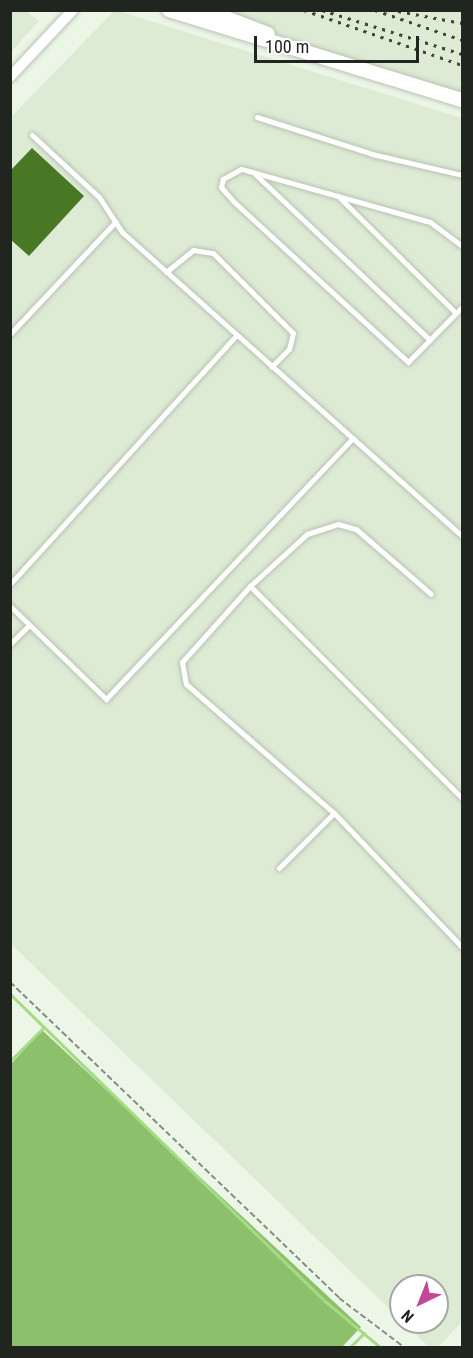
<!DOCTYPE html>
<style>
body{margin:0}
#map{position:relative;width:473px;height:1358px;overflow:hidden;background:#ecf6e7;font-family:"Roboto Condensed",sans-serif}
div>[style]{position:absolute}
.built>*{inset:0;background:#ddebd5}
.forest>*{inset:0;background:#8cc06b}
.stream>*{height:3px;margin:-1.5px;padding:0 1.5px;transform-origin:1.5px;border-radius:1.5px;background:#a5db85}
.building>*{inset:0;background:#487824}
.path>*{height:2px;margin-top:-1px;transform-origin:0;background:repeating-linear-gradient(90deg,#858c81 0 6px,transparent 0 9px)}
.roads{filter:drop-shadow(0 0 2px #b9c2b4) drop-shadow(0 0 2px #b9c2b4)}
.lane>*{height:5px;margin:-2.5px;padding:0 2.5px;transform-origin:2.5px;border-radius:2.5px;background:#fff}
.street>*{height:10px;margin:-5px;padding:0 5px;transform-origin:5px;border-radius:5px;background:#fff}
.secondary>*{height:14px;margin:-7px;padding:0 7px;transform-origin:7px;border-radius:7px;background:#fff}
.rail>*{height:3px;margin-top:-1.5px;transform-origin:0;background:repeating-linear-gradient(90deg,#40453d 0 3px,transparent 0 9px)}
span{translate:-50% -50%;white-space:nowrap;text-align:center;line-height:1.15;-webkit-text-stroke:6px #fff;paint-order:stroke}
.frame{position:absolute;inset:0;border:12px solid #21251f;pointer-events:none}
.north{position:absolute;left:389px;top:1274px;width:60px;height:60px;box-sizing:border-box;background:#fff;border:2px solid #a6a8a5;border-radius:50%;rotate:223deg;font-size:16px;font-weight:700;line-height:24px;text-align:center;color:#21251f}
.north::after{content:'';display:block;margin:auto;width:21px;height:27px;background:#c34797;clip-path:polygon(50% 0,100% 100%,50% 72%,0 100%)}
.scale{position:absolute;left:254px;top:36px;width:165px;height:27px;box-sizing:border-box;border:3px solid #21251f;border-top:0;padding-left:8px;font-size:18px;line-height:21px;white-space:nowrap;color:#21251f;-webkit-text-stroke:4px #fff;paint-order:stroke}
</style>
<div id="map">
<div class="built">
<div style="clip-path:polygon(11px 10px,26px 11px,39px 21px,11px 52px)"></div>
<div style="clip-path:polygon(115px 10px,462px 118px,462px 1322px,438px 1347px,429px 1347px,403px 1322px,437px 1322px,437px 1286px,401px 1286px,401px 1320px,11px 944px,10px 118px)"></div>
<div style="clip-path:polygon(214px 11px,462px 11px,462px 93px,319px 49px)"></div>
</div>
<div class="forest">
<div style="clip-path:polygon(42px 1030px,361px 1327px,342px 1347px,11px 1347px,11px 1064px)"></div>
</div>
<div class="stream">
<div style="left:10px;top:994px;width:441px;rotate:44.3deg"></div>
<div style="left:326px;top:1302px;width:72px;rotate:39.9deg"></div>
<div style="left:10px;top:1061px;width:48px;rotate:-45deg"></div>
<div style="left:349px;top:1348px;width:21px;rotate:-45deg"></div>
</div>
<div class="building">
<div style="clip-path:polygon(32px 148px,84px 196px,29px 256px,10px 239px,10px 171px)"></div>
</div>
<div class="path">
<div style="left:10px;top:982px;width:456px;rotate:43.8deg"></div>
<div style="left:339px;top:1298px;width:83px;rotate:37.1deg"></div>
</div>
<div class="roads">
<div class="lane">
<div style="left:257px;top:117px;width:121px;rotate:17.8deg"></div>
<div style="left:372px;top:154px;width:92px;rotate:13.1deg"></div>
<div style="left:32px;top:135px;width:91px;rotate:42.8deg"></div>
<div style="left:99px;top:197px;width:42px;rotate:56.7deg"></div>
<div style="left:122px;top:232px;width:456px;rotate:41.8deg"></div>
<div style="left:255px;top:174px;width:241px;rotate:43.5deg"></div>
<div style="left:338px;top:196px;width:166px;rotate:44.8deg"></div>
<div style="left:462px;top:246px;width:40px;rotate:-143deg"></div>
<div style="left:430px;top:222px;width:196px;rotate:-164.3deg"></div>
<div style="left:241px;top:169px;width:21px;rotate:151deg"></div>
<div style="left:223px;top:179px;width:8px;rotate:104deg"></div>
<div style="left:221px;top:187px;width:18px;rotate:49deg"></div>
<div style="left:233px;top:201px;width:238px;rotate:42.6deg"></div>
<div style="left:408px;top:362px;width:77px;rotate:-45.5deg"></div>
<div style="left:166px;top:272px;width:35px;rotate:-39deg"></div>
<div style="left:193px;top:250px;width:20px;rotate:9deg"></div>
<div style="left:213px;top:253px;width:113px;rotate:45deg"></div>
<div style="left:293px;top:333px;width:16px;rotate:104deg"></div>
<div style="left:289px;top:349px;width:25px;rotate:135deg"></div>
<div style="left:10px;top:334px;width:154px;rotate:-46.8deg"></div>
<div style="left:10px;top:584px;width:336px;rotate:-47.7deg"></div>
<div style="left:250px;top:586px;width:77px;rotate:-42.4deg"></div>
<div style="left:307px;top:534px;width:33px;rotate:-18deg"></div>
<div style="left:338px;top:524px;width:19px;rotate:16deg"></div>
<div style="left:356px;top:529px;width:99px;rotate:40.9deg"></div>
<div style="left:10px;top:606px;width:134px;rotate:44.1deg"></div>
<div style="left:106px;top:699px;width:359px;rotate:-46.6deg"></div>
<div style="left:10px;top:644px;width:27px;rotate:-45deg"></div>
<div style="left:462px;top:798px;width:300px;rotate:-135deg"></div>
<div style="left:250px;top:586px;width:102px;rotate:131.8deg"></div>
<div style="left:182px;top:662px;width:22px;rotate:80deg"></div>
<div style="left:186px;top:684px;width:196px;rotate:41.1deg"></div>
<div style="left:334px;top:813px;width:185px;rotate:46.3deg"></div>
<div style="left:279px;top:868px;width:78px;rotate:-45deg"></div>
</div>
<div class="street">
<div style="left:10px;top:77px;width:92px;rotate:-46.8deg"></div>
</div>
<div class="secondary">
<div style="left:169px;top:10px;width:307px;rotate:17.1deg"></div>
<div style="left:205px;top:10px;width:67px;rotate:20.9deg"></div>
</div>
</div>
<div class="rail">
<div style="left:304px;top:10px;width:167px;rotate:19.2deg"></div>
<div style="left:322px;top:10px;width:147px;rotate:17.4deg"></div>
<div style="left:375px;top:10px;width:92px;rotate:19deg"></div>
<div style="left:398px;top:11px;width:65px;rotate:10.6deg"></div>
</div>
<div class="frame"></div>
<div class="north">N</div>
<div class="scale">100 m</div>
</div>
